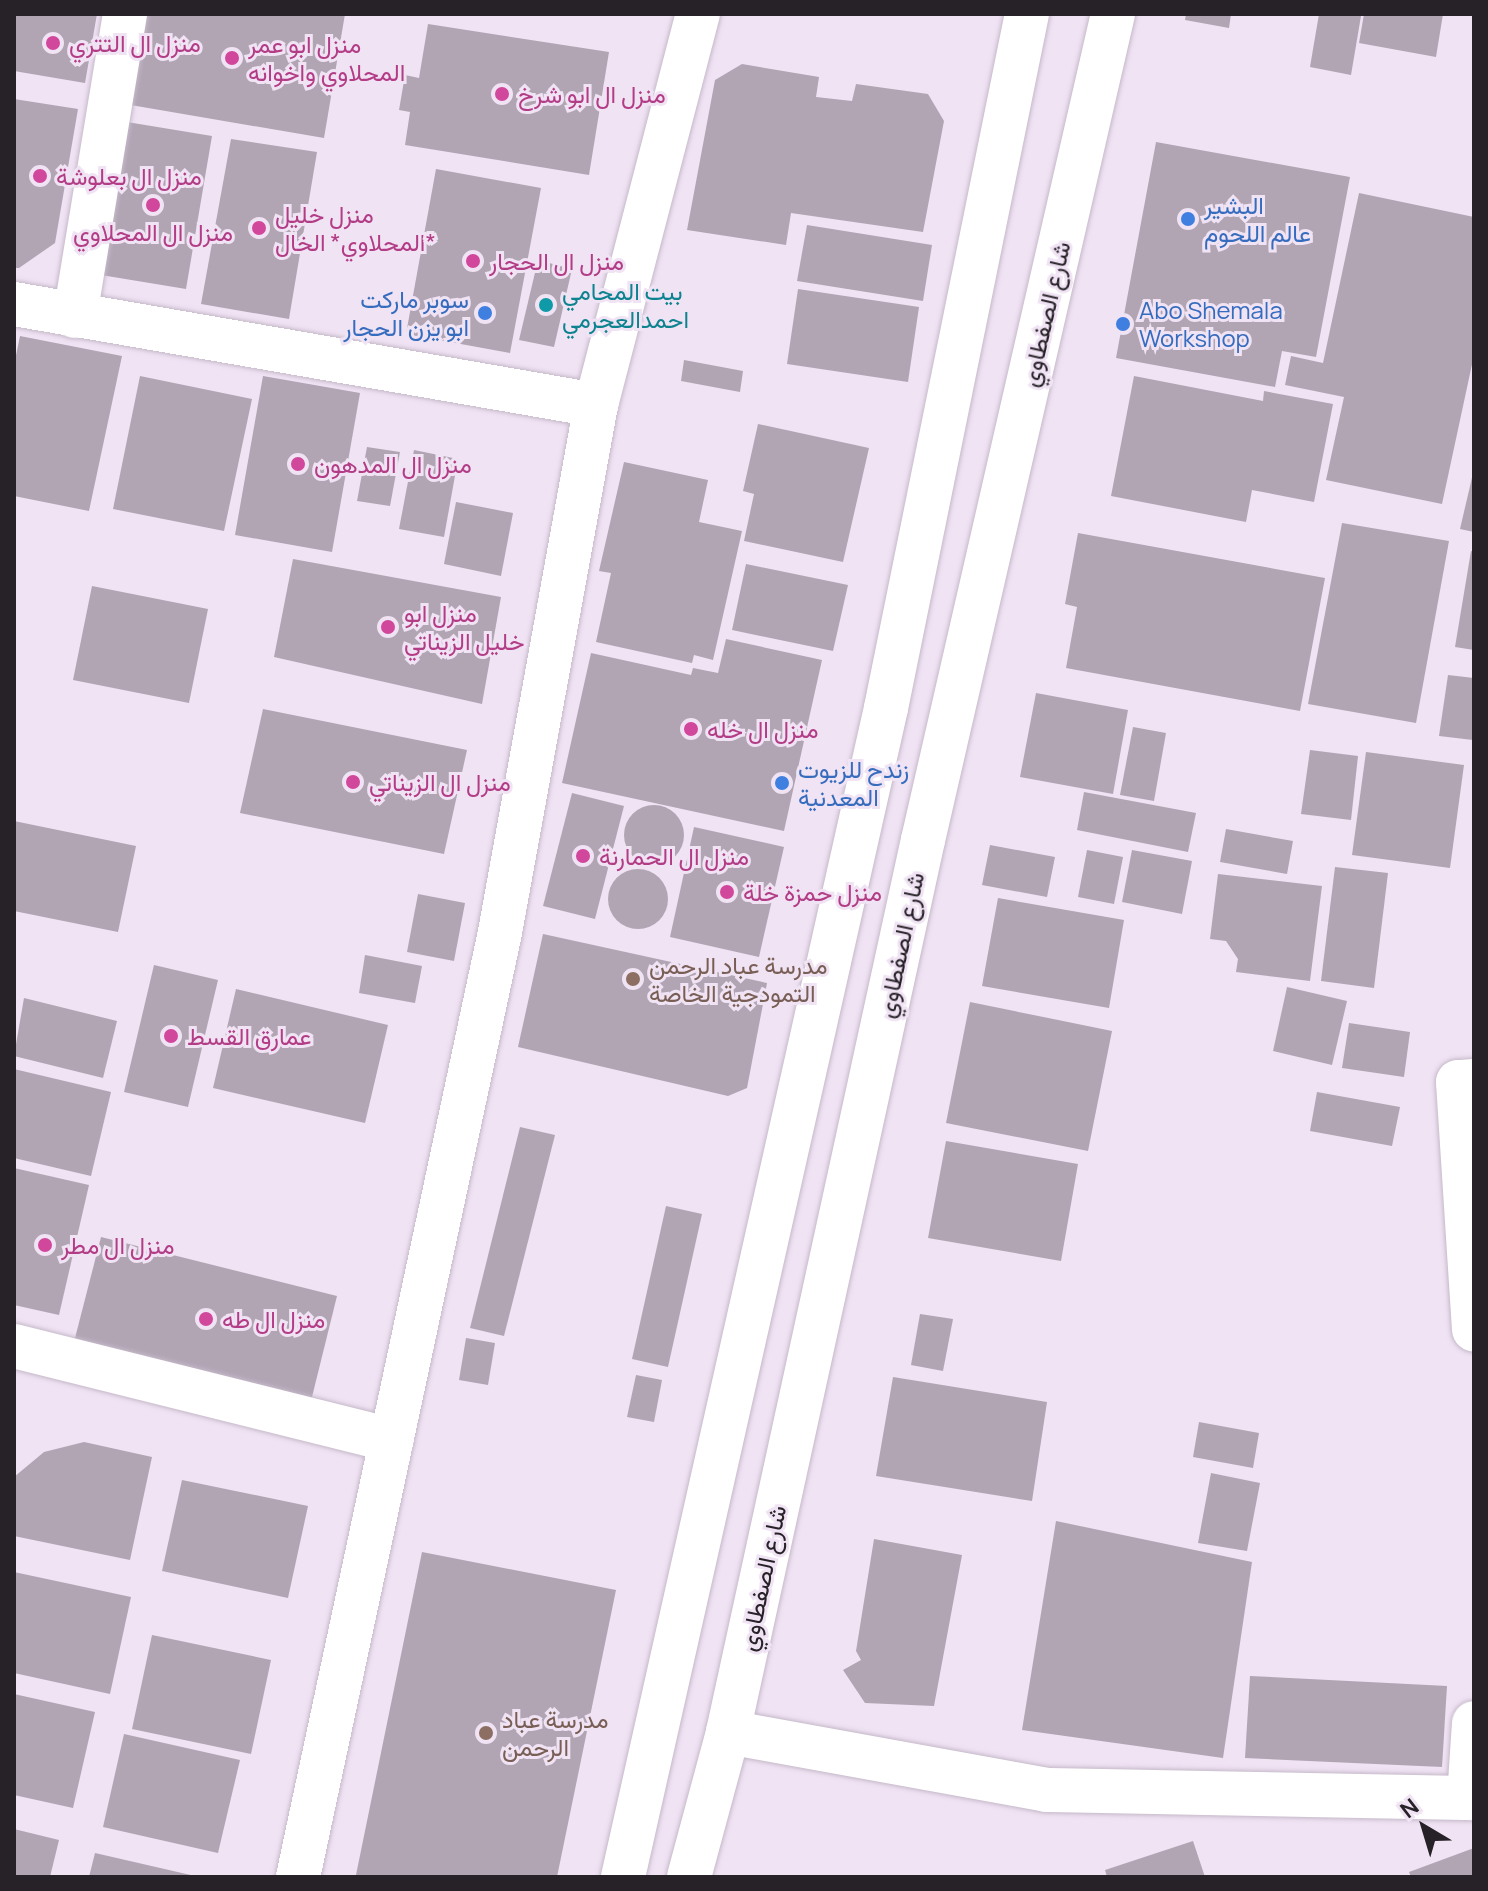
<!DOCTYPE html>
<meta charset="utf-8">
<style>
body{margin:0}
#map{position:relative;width:1488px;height:1891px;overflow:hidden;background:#f0e3f4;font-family:Manrope,Vazirmatn,sans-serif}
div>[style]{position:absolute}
.building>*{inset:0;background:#b1a5b4}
.round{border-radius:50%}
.roads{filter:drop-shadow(0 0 2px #c5b9c9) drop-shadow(0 0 2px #c5b9c9)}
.minor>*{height:44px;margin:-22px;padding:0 22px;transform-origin:22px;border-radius:22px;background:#fff}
.major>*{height:44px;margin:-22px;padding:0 22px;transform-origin:22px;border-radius:22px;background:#fff}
.dots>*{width:22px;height:22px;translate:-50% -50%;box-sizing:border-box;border:4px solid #f0e3f4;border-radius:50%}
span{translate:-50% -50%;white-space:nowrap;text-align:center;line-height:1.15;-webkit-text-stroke:6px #f0e3f4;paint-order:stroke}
.hotel-label{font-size:24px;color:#b23c85}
.left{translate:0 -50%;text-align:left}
.shop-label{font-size:24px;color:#366cbe}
.right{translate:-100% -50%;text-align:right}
.culture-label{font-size:24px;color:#0d838f}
.street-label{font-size:24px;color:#272228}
.education-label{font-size:24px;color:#785e54}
.frame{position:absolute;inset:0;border:16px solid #272228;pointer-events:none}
.north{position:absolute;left:1384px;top:1787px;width:80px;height:80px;-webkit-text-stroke:6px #f0e3f4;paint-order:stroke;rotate:322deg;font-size:22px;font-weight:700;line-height:32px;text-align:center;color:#272228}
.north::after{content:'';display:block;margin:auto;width:28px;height:36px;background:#272228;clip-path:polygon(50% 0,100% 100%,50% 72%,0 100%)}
</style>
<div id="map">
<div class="building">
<div style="clip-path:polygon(14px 14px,97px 14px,85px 83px,14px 71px)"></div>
<div style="clip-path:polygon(135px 14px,345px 14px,324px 138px,119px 103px)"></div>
<div style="clip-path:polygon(1186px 14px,1231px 14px,1229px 28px,1185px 20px)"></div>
<div style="clip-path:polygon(1319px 14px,1361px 16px,1351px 75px,1310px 67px)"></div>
<div style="clip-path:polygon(1364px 14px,1443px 14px,1436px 57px,1359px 43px)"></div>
<div style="clip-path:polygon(428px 24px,609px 52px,589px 175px,405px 145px,410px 112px,399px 110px,405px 75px,419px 78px)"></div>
<div style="clip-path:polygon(742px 64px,819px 77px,816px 97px,852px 101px,856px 84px,928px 94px,944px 121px,923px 232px,791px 213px,786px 245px,687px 230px,715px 80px)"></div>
<div style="clip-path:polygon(14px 99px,78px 109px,55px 243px,19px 268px,14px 268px)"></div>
<div style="clip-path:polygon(121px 121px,212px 136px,186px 289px,95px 274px)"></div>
<div style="clip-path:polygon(231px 139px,317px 152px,289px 319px,201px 304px)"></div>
<div style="clip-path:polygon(1156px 142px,1350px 177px,1316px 357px,1282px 351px,1275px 387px,1116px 358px)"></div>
<div style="clip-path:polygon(436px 169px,541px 188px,510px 353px,406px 334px)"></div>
<div style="clip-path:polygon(1359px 193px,1474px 217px,1474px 355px,1442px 504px,1326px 480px,1344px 397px,1285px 385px,1291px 356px,1323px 363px)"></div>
<div style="clip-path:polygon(807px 225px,932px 245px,923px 301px,797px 281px)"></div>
<div style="clip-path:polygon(538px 260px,572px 269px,554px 347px,519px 340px)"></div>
<div style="clip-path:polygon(798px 289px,919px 307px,908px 382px,787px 364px)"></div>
<div style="clip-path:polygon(20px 336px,122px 356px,89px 511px,14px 496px,14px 365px)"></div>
<div style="clip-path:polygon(684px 360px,743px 371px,740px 392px,681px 381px)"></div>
<div style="clip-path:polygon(140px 376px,252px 399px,224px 531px,113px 509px)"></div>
<div style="clip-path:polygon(263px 376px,360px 393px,332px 552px,235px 535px)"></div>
<div style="clip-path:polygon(1134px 376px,1263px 401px,1264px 391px,1333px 404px,1314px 502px,1252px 490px,1246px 522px,1111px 496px)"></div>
<div style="clip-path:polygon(758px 424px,869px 448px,843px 562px,744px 541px,754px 494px,743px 491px)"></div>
<div style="clip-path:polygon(367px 447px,400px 452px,390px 506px,357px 501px)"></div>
<div style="clip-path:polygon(414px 450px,458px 459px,444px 537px,399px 529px)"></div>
<div style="clip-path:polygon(624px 462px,708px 480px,699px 522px,742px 531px,713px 660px,694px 655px,692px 663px,596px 642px,611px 573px,599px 571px)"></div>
<div style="clip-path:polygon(1474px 469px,1474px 532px,1460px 529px)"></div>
<div style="clip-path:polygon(456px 502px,513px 513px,501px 576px,444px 564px)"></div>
<div style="clip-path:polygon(1342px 523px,1449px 541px,1416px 723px,1308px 704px)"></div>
<div style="clip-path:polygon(1078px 533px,1325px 578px,1300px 711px,1066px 668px,1077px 607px,1065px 604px)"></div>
<div style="clip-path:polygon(1471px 551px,1474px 552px,1474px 650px,1455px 647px)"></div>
<div style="clip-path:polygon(293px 559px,501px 597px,482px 704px,274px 657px)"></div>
<div style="clip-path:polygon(746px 564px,848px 585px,833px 651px,732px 630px)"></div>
<div style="clip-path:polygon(92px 586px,208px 609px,189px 703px,73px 680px)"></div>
<div style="clip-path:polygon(726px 639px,822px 660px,784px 831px,562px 783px,591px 653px,691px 675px,693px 668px,718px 673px)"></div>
<div style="clip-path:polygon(1448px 675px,1474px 678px,1473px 740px,1439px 736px)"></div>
<div style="clip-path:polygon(1036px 693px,1128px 710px,1113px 794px,1020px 777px)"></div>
<div style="clip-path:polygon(263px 709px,467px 750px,444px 854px,240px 813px)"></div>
<div style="clip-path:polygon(1133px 727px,1166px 733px,1154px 801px,1120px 795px)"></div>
<div style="clip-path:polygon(1310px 750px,1358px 756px,1351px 820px,1301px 814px)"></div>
<div style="clip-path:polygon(1366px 752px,1464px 765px,1450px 868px,1352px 855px)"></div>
<div style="clip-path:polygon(1084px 792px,1196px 813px,1188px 852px,1077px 830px)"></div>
<div style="clip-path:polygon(572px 793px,624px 806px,595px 919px,543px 906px)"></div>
<div class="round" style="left:624px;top:805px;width:60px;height:60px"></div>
<div style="clip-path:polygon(14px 821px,136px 846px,118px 932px,14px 911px)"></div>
<div style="clip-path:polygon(694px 827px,784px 847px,759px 957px,670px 937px)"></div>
<div style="clip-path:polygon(1226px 829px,1293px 841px,1287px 874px,1220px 862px)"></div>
<div style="clip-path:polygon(990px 845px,1055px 857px,1047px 897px,982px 885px)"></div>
<div style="clip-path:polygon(1087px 850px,1123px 857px,1114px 904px,1078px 897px)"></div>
<div style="clip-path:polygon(1132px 850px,1192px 861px,1182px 914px,1122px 902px)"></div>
<div style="clip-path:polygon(1335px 867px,1388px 873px,1374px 988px,1321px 981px)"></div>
<div class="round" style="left:608px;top:869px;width:60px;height:60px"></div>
<div style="clip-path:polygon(1218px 874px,1322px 886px,1310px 981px,1236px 972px,1238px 959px,1226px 941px,1210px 939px)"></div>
<div style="clip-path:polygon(418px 894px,465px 903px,454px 961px,407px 952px)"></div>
<div style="clip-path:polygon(998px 898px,1124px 920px,1109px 1008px,982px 986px)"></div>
<div style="clip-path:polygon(543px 934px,767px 983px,747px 1088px,728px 1096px,518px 1047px)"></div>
<div style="clip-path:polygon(365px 955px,422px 966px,415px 1003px,359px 993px)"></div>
<div style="clip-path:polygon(154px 965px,218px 980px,188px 1107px,124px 1092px)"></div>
<div style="clip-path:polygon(1287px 987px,1347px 1001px,1332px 1065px,1273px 1051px)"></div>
<div style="clip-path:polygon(236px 989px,388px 1025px,365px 1123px,213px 1088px)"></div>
<div style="clip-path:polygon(24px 998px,117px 1021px,103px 1078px,14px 1056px)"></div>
<div style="clip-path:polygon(970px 1002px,1112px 1031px,1088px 1151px,946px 1123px)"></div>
<div style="clip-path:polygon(1349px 1023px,1410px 1032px,1404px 1077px,1342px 1068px)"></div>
<div style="clip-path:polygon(14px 1069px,111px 1092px,91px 1176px,14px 1158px)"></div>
<div style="clip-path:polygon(1317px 1092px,1400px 1107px,1392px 1146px,1310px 1131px)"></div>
<div style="clip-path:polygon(520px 1127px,555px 1135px,504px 1336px,470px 1328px)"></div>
<div style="clip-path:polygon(946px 1141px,1078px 1164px,1061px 1261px,928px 1238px)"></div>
<div style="clip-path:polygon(14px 1168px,89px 1185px,59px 1315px,14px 1305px)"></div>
<div style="clip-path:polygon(666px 1206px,702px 1214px,668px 1367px,632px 1359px)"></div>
<div style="clip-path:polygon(101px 1237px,337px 1296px,311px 1401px,74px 1342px)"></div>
<div style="clip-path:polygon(920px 1314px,953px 1319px,943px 1371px,911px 1365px)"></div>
<div style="clip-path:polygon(466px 1338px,495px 1343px,488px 1385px,459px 1380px)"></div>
<div style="clip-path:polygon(636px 1375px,662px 1380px,654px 1422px,627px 1417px)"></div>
<div style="clip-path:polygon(893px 1377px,1047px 1402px,1032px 1501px,876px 1476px)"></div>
<div style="clip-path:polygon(1199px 1422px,1259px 1433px,1253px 1468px,1193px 1457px)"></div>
<div style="clip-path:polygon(84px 1442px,152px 1457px,130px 1560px,14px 1536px,14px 1477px,44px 1452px)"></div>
<div style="clip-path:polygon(1211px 1473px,1260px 1483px,1247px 1551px,1198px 1543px)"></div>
<div style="clip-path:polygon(182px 1480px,308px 1506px,288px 1598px,162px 1571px)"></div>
<div style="clip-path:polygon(1056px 1521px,1252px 1562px,1223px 1758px,1022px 1730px)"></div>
<div style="clip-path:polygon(874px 1539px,962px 1555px,934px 1706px,865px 1703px,843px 1670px,861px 1660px,856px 1651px)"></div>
<div style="clip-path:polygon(422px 1552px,616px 1590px,557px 1877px,356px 1875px)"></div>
<div style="clip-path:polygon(14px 1572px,131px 1597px,110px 1694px,14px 1673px)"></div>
<div style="clip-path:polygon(152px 1635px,271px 1660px,251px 1754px,132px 1729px)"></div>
<div style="clip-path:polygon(1250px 1676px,1447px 1686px,1442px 1767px,1245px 1758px)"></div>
<div style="clip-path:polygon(14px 1694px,95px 1712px,73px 1808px,14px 1795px)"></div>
<div style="clip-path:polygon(124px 1734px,240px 1760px,218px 1853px,103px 1827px)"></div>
<div style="clip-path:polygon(14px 1829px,59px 1840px,50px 1877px,14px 1877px)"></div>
<div style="clip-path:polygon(1193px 1841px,1205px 1877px,1107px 1877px,1105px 1870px)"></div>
<div style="clip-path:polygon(1474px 1848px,1474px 1877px,1411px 1877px,1409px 1872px)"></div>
<div style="clip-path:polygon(95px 1853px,195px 1876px,195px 1877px,89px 1877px)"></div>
</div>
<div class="roads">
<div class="minor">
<div style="left:14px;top:304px;width:591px;rotate:9.85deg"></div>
<div style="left:75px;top:316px;width:306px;rotate:-80.6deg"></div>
<div style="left:1474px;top:1081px;width:16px;rotate:176deg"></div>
<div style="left:1458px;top:1082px;width:248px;rotate:86.3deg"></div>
<div style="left:14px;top:1346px;width:389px;rotate:14deg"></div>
<div style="left:728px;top:1732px;width:323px;rotate:10.3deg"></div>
<div style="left:1046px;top:1790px;width:423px;rotate:1.1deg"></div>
<div style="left:1469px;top:1798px;width:75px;rotate:-86.2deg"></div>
<div style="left:298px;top:1877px;width:966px;rotate:-77.93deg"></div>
<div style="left:500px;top:932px;width:536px;rotate:-79.68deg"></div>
<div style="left:596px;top:405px;width:404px;rotate:-75.4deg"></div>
</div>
<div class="major">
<div style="left:623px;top:1877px;width:1198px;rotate:-77.32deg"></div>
<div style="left:886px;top:708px;width:708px;rotate:-78.52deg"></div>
<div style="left:689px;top:1877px;width:150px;rotate:-74.9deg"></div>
<div style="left:728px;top:1732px;width:913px;rotate:-77.67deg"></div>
<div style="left:923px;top:840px;width:848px;rotate:-77.05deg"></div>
</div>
</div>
<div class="dots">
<div style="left:53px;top:43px;background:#d1479c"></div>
<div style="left:232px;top:58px;background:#d1479c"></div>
<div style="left:502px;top:94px;background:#d1479c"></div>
<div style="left:40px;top:176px;background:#d1479c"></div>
<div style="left:153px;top:205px;background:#d1479c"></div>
<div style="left:1188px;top:219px;background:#3f7fe0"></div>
<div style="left:259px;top:228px;background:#d1479c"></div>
<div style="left:473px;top:261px;background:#d1479c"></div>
<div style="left:546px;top:305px;background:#0f9aa8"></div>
<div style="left:485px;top:313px;background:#3f7fe0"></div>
<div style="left:1123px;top:324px;background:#3f7fe0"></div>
<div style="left:298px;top:464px;background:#d1479c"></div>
<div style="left:388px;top:627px;background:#d1479c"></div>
<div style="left:691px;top:729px;background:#d1479c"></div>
<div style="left:353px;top:782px;background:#d1479c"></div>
<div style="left:782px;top:783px;background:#3f7fe0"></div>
<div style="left:583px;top:856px;background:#d1479c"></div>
<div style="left:727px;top:892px;background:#d1479c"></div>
<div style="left:633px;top:979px;background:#8d6e63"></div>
<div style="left:171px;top:1036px;background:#d1479c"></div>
<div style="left:45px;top:1245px;background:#d1479c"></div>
<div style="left:206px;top:1319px;background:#d1479c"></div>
<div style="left:486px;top:1733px;background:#8d6e63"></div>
</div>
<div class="hotel-label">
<span class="left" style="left:69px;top:43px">منزل ال التتري</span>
<span class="left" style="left:248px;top:58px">منزل ابو عمر<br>المحلاوي واخوانه</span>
<span class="left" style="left:518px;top:94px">منزل ال ابو شرخ</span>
<span class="left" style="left:56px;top:176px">منزل ال بعلوشة</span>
<span class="left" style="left:275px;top:228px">منزل خليل<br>المحلاوي* الخال*</span>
<span style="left:153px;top:232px">منزل ال المحلاوي</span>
<span class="left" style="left:489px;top:261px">منزل ال الحجار</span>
<span class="left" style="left:314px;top:464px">منزل ال المدهون</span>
<span class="left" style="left:404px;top:627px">منزل ابو<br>خليل الزيناتي</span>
<span class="left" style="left:707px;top:729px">منزل ال خله</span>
<span class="left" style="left:369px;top:782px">منزل ال الزيناتي</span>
<span class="left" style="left:599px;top:856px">منزل ال الحمارنة</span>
<span class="left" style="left:743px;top:892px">منزل حمزة خلة</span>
<span class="left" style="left:187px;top:1036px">عمارق القسط</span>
<span class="left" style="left:61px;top:1245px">منزل ال مطر</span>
<span class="left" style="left:222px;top:1319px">منزل ال طه</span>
</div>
<div class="shop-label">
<span class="left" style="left:1204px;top:219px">البشير<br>عالم اللحوم</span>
<span class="right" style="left:469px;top:313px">سوبر ماركت<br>ابو يزن الحجار</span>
<span class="left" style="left:1139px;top:324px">Abo Shemala<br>Workshop</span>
<span class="left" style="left:798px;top:783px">زندح للزيوت<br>المعدنية</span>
</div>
<div class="culture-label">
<span class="left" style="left:562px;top:305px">بيت المحامي<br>احمدالعجرمي</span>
</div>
<div class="street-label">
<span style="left:1045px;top:314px;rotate:-77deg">شارع الصفطاوي</span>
<span style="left:900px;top:945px;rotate:-78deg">شارع الصفطاوي</span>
<span style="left:762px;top:1578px;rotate:-78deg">شارع الصفطاوي</span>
</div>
<div class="education-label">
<span class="left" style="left:649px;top:979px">مدرسة عباد الرحمن<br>التمودجية الخاصة</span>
<span class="left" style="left:502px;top:1733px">مدرسة عباد<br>الرحمن</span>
</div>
<div class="frame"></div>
<div class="north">N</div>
</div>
